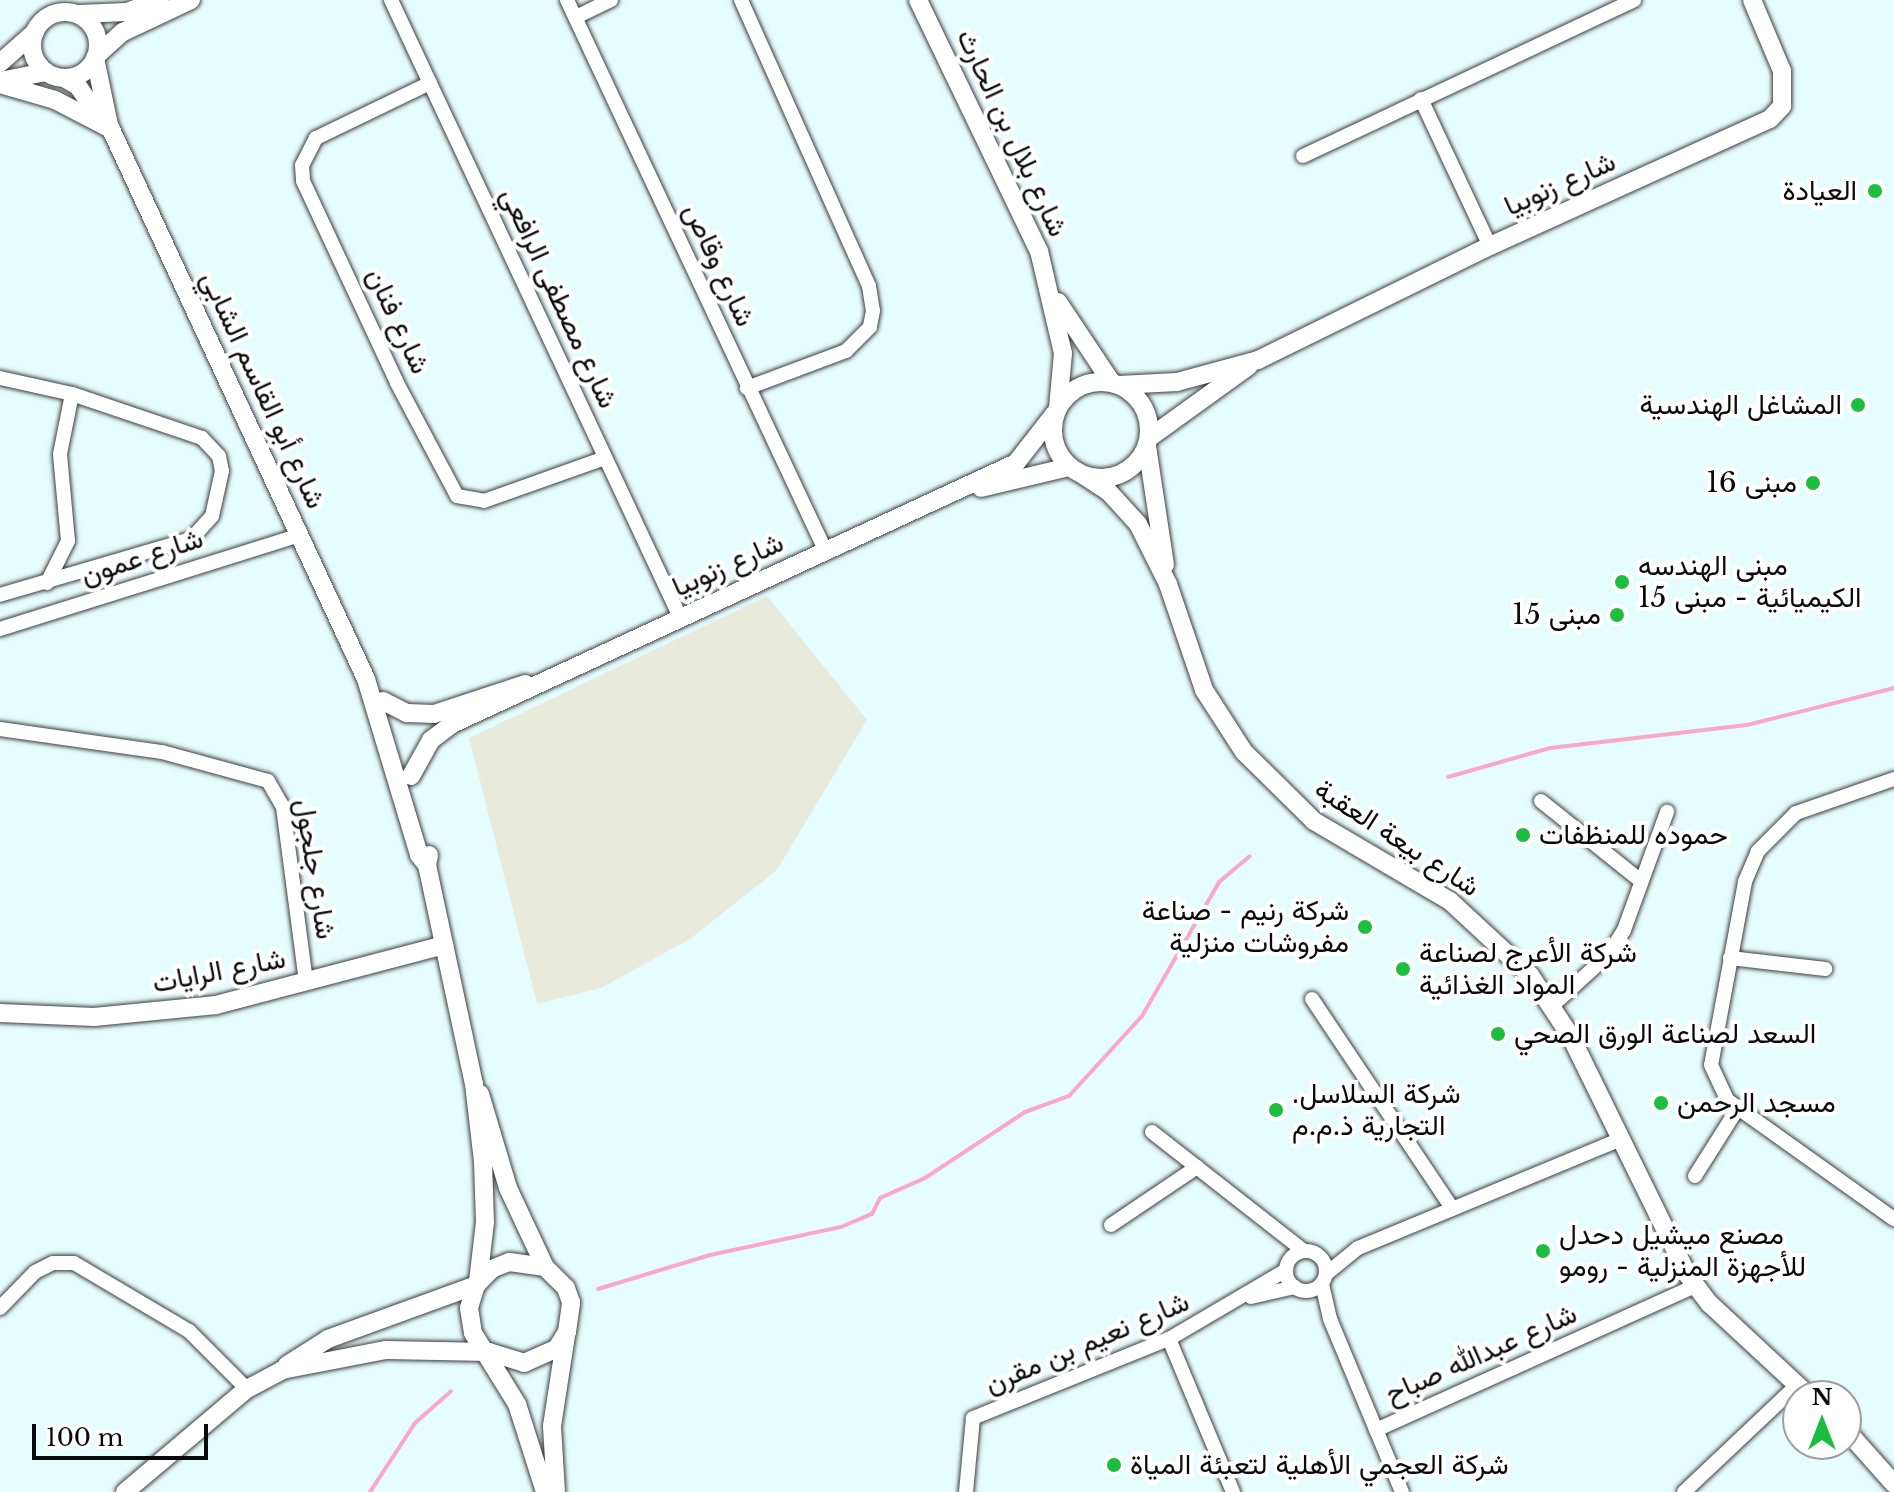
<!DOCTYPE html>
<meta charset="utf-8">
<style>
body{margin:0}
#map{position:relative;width:1894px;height:1492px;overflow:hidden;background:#e6fdff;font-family:"Libre Baskerville",Vazirmatn,serif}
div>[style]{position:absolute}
.industrial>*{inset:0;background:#e8eadc}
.stream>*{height:4px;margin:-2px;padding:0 2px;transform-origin:2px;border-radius:2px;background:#f9a8c6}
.roads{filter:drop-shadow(0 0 2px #3d3d3d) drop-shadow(0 0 2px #3d3d3d)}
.minor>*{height:14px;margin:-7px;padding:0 7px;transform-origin:7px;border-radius:7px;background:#fff}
.minor>.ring{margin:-7px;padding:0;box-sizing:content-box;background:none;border:14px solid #fff;border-radius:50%}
.tertiary>*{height:18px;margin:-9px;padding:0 9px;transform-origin:9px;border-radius:9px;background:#fff}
.tertiary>.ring{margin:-9px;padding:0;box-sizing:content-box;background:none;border:18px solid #fff;border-radius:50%}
.dots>*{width:22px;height:22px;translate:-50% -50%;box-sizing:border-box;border:4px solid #fff;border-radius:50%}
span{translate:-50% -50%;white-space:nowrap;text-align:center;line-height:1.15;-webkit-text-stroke:8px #fff;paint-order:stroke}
.street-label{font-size:28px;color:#0a0a0a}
.poi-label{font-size:28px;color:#0a0a0a}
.right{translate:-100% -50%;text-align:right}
.left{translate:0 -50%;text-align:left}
.north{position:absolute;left:1782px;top:1380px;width:80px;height:80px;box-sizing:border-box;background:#fff;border:2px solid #9d9d9d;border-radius:50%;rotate:0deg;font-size:22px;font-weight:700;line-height:32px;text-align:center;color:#0a0a0a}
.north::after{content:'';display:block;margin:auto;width:28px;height:36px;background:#1dbe3f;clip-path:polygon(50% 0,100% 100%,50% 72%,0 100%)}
.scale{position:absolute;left:32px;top:1424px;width:176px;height:36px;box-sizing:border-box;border:4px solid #0a0a0a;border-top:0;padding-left:10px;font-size:24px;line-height:28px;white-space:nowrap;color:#0a0a0a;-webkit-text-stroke:6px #fff;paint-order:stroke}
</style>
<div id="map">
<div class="industrial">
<div style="clip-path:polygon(767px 596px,867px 720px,777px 870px,690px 939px,601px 988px,537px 1004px,469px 738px)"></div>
</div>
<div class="stream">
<div style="left:1448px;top:777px;width:106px;rotate:-15.9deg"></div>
<div style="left:1550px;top:748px;width:198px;rotate:-6.7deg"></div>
<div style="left:1747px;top:725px;width:152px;rotate:-14.1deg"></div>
<div style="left:598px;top:1289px;width:117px;rotate:-16.9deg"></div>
<div style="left:710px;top:1255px;width:134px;rotate:-12.1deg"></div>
<div style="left:841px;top:1227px;width:34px;rotate:-23deg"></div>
<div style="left:872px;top:1214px;width:18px;rotate:-63deg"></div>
<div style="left:880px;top:1198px;width:49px;rotate:-24deg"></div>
<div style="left:925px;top:1178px;width:120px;rotate:-33.4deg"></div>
<div style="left:1025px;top:1112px;width:47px;rotate:-20deg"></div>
<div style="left:1069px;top:1096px;width:108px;rotate:-47.6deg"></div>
<div style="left:1142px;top:1016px;width:155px;rotate:-60.1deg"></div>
<div style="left:1219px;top:882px;width:40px;rotate:-40deg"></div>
<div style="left:370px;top:1492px;width:82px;rotate:-56.9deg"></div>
<div style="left:415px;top:1423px;width:48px;rotate:-41.6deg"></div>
</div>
<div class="roads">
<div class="minor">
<div style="left:391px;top:0;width:681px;rotate:64.9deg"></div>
<div style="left:567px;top:0;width:610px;rotate:64.86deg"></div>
<div style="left:741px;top:0;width:313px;rotate:65.9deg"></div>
<div style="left:869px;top:286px;width:25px;rotate:81deg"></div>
<div style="left:873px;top:311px;width:16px;rotate:101deg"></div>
<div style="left:870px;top:327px;width:34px;rotate:135deg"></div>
<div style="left:846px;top:351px;width:106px;rotate:159.5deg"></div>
<div style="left:576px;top:17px;width:39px;rotate:-26deg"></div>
<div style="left:430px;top:83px;width:127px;rotate:154.2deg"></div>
<div style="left:316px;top:138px;width:30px;rotate:117deg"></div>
<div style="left:302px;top:165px;width:16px;rotate:86deg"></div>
<div style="left:303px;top:181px;width:223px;rotate:65deg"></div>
<div style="left:397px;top:383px;width:128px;rotate:62deg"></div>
<div style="left:457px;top:496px;width:27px;rotate:10deg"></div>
<div style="left:484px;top:501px;width:128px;rotate:-19.6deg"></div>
<div style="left:1421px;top:99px;width:162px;rotate:64.9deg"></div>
<div style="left:1303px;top:156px;width:366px;rotate:-25.2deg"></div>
<div style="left:0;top:378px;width:74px;rotate:12.5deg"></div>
<div style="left:72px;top:394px;width:137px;rotate:18.7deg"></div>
<div style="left:202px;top:438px;width:25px;rotate:47deg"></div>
<div style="left:219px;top:456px;width:15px;rotate:79deg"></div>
<div style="left:222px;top:471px;width:46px;rotate:102.5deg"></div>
<div style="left:212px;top:516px;width:31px;rotate:132deg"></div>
<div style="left:191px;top:539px;width:199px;rotate:163.7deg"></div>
<div style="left:47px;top:583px;width:47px;rotate:-63.4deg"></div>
<div style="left:68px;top:541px;width:87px;rotate:-95.3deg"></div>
<div style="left:60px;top:454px;width:61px;rotate:-78.7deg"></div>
<div style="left:0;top:629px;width:314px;rotate:-17.4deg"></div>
<div style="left:0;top:729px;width:164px;rotate:8.1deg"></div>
<div style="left:162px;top:752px;width:110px;rotate:15.3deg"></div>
<div style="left:268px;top:781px;width:30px;rotate:60deg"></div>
<div style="left:283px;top:807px;width:177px;rotate:82.5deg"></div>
<div style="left:1894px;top:779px;width:104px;rotate:160.9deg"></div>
<div style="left:1796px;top:813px;width:54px;rotate:135deg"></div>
<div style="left:1758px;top:851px;width:34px;rotate:113deg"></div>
<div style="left:1745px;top:882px;width:186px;rotate:100.5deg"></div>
<div style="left:1711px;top:1065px;width:38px;rotate:65deg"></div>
<div style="left:1727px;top:1100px;width:205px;rotate:35.5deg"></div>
<div style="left:1541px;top:801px;width:128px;rotate:38.7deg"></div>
<div style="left:1730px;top:958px;width:96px;rotate:6.6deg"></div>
<div style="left:1312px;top:999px;width:252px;rotate:56.2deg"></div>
<div style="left:1553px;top:1005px;width:76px;rotate:-42.3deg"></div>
<div style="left:1609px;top:954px;width:28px;rotate:-58deg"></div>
<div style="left:1624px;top:930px;width:126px;rotate:-70deg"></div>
<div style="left:1152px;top:1132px;width:193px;rotate:38.1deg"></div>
<div style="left:1695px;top:1176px;width:80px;rotate:-57.7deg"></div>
<div style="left:1111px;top:1225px;width:104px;rotate:-34deg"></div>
<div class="ring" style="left:1286px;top:1251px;width:26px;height:26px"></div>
<div style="left:1326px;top:1274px;width:41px;rotate:-39.1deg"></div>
<div style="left:1358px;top:1248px;width:285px;rotate:-22.5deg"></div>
<div style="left:1322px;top:1284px;width:36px;rotate:77deg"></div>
<div style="left:1330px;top:1319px;width:187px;rotate:67.4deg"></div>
<div style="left:1251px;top:1297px;width:45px;rotate:-12.8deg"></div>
<div style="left:0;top:1308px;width:50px;rotate:-45.8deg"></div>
<div style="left:35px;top:1272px;width:20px;rotate:-27deg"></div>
<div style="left:53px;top:1263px;width:21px"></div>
<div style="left:74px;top:1263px;width:134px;rotate:30.6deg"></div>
<div style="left:189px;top:1331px;width:82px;rotate:45deg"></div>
<div style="left:1169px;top:1339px;width:166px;rotate:67.3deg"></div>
<div style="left:1376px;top:1430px;width:350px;rotate:-24.3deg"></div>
<div style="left:966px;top:1492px;width:74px;rotate:-84.6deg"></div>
<div style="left:973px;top:1418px;width:211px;rotate:-22deg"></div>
<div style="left:1169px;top:1339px;width:136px;rotate:-30.5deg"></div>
<div style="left:1684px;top:1492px;width:156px;rotate:-43.4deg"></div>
</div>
<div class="tertiary">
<div style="left:918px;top:0;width:279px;rotate:64.3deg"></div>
<div style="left:1039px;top:251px;width:105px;rotate:76.8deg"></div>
<div style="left:1063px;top:353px;width:55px;rotate:95.2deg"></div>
<div class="ring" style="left:32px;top:12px;width:48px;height:48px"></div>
<div style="left:79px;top:14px;width:48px;rotate:-2.4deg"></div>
<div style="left:127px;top:12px;width:35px;rotate:-20deg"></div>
<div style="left:96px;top:56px;width:36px;rotate:-42deg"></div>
<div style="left:123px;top:32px;width:75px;rotate:-25.2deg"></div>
<div style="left:95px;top:58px;width:68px;rotate:78.2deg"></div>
<div style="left:109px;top:125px;width:611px;rotate:65.11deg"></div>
<div style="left:366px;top:679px;width:184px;rotate:73.2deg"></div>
<div style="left:419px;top:855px;width:13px;rotate:51deg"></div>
<div style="left:0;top:63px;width:47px;rotate:-41.5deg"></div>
<div style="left:64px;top:78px;width:16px;rotate:30deg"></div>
<div style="left:78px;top:86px;width:40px;rotate:56deg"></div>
<div style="left:0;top:81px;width:47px;rotate:-11.1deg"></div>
<div style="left:0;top:84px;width:57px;rotate:16.2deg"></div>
<div style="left:55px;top:100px;width:63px;rotate:27.4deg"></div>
<div style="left:1058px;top:302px;width:97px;rotate:56.3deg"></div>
<div class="ring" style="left:1053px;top:382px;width:78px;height:78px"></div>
<div style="left:1119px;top:385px;width:58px;rotate:-3deg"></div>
<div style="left:1177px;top:382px;width:84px;rotate:-15.2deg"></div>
<div style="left:1258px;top:360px;width:258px;rotate:-26.2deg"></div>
<div style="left:1490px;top:246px;width:307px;rotate:-24.4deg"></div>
<div style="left:1770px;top:119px;width:18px;rotate:-47deg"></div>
<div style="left:1782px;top:106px;width:35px;rotate:-90deg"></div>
<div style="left:1782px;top:71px;width:77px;rotate:-112.9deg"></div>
<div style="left:1149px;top:438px;width:123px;rotate:-35.8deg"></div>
<div style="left:1147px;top:446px;width:120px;rotate:81.4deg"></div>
<div style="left:1083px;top:475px;width:30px;rotate:33deg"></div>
<div style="left:1108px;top:491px;width:45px;rotate:47.7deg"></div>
<div style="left:1138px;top:524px;width:67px;rotate:63.4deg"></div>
<div style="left:1168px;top:584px;width:112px;rotate:71.2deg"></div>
<div style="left:1204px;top:690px;width:74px;rotate:57.2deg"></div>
<div style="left:1244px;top:752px;width:98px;rotate:44.6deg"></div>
<div style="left:1314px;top:821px;width:158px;rotate:30.5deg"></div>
<div style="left:1450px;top:901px;width:109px;rotate:42.8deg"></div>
<div style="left:1530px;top:975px;width:72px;rotate:56.3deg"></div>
<div style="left:1570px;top:1035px;width:266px;rotate:63.9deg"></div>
<div style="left:1687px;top:1274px;width:38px;rotate:53deg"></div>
<div style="left:1710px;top:1304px;width:135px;rotate:42.9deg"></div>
<div style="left:981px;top:488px;width:90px;rotate:-13.4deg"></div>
<div style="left:383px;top:701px;width:27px;rotate:27deg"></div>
<div style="left:407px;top:713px;width:27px;rotate:2deg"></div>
<div style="left:434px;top:714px;width:96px;rotate:-18.2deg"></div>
<div style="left:411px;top:776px;width:41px;rotate:-60.9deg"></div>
<div style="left:431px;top:740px;width:26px;rotate:-37deg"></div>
<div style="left:452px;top:724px;width:621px;rotate:-24.83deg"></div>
<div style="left:1016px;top:463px;width:63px;rotate:-52deg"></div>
<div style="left:429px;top:855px;width:10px;rotate:101deg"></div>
<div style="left:427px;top:865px;width:224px;rotate:77.9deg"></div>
<div style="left:474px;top:1084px;width:79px;rotate:83.4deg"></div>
<div style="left:483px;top:1162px;width:60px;rotate:88.1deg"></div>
<div style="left:485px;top:1222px;width:60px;rotate:96.7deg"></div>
<div style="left:0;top:1013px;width:94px;rotate:2.4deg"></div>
<div style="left:94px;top:1017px;width:123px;rotate:-5.6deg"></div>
<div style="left:216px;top:1005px;width:236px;rotate:-14.7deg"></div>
<div style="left:480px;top:1094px;width:98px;rotate:73.4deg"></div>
<div style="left:508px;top:1188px;width:87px;rotate:64.9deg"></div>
<div style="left:489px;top:1352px;width:37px;rotate:17deg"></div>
<div style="left:524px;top:1363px;width:36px;rotate:-24deg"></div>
<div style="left:557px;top:1348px;width:19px;rotate:-58deg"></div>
<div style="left:567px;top:1332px;width:30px;rotate:-82deg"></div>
<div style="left:571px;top:1302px;width:15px;rotate:-110deg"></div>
<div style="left:566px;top:1288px;width:30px;rotate:-135deg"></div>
<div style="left:545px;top:1267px;width:36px;rotate:-172deg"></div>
<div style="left:509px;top:1262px;width:18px;rotate:158deg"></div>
<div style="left:492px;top:1269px;width:23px;rotate:135deg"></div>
<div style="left:476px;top:1285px;width:24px;rotate:107deg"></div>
<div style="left:469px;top:1308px;width:25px;rotate:81deg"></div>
<div style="left:473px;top:1333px;width:84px;rotate:58.2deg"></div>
<div style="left:517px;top:1404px;width:92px;rotate:72.3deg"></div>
<div style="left:287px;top:1365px;width:49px;rotate:-32.4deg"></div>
<div style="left:328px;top:1339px;width:158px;rotate:-20deg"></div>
<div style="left:1846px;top:1430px;width:72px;rotate:48.4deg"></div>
<div style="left:125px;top:1492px;width:160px;rotate:-40.2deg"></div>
<div style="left:247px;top:1389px;width:40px;rotate:-28deg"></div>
<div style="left:282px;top:1370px;width:106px;rotate:-10.9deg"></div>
<div style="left:386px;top:1350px;width:103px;rotate:1.1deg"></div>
<div style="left:556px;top:1492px;width:66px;rotate:-93.5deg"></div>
<div style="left:552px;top:1426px;width:91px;rotate:-81.2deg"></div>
</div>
</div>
<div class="dots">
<div style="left:1875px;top:191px;background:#1dbe3f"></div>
<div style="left:1858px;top:405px;background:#1dbe3f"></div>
<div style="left:1813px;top:483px;background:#1dbe3f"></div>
<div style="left:1622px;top:582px;background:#1dbe3f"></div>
<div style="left:1617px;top:615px;background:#1dbe3f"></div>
<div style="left:1523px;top:835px;background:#1dbe3f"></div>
<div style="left:1365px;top:927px;background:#1dbe3f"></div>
<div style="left:1403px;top:969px;background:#1dbe3f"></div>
<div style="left:1498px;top:1034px;background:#1dbe3f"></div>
<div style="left:1661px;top:1103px;background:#1dbe3f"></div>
<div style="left:1276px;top:1110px;background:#1dbe3f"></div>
<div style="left:1543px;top:1251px;background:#1dbe3f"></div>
<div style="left:1114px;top:1465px;background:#1dbe3f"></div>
</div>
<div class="street-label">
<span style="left:1012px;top:133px;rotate:65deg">شارع بلال بن الحارث</span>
<span style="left:1560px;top:184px;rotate:-24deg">شارع زنوبيا</span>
<span style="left:719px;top:265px;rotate:65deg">شارع وقاص</span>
<span style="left:559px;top:298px;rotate:65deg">شارع مصطفى الرافعي</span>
<span style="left:398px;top:321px;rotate:65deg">شارع فنان</span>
<span style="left:263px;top:390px;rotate:65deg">شارع أبو القاسم الشابي</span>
<span style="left:142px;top:557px;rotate:-18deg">شارع عمون</span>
<span style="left:728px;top:565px;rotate:-24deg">شارع زنوبيا</span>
<span style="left:1397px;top:838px;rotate:33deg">شارع بيعة العقبة</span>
<span style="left:315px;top:869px;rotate:81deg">شارع جلجول</span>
<span style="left:219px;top:971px;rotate:-11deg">شارع الرايات</span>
<span style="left:1087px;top:1343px;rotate:-23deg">شارع نعيم بن مقرن</span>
<span style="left:1481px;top:1354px;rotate:-24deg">شارع عبدالله صباح</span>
</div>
<div class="poi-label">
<span class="right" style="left:1857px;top:191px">العيادة</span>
<span class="right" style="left:1842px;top:405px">المشاغل الهندسية</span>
<span class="right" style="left:1797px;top:483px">مبنى 16</span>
<span class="left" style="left:1638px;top:582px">مبنى الهندسه<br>الكيميائية - مبنى 15</span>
<span class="right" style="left:1601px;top:615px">مبنى 15</span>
<span class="left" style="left:1539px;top:835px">حموده للمنظفات</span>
<span class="right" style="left:1349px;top:927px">شركة رنيم - صناعة<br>مفروشات منزلية</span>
<span class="left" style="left:1419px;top:969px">شركة الأعرج لصناعة<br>المواد الغذائية</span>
<span class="left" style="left:1514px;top:1034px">السعد لصناعة الورق الصحي</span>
<span class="left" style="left:1292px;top:1110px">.شركة السلاسل<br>التجارية ذ.م.م</span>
<span class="left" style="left:1677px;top:1103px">مسجد الرحمن</span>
<span class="left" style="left:1559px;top:1251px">مصنع ميشيل دحدل<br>للأجهزة المنزلية - رومو</span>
<span class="left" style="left:1130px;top:1465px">شركة العجمي الأهلية لتعبئة المياة</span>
</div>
<div class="north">N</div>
<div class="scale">100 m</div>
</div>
